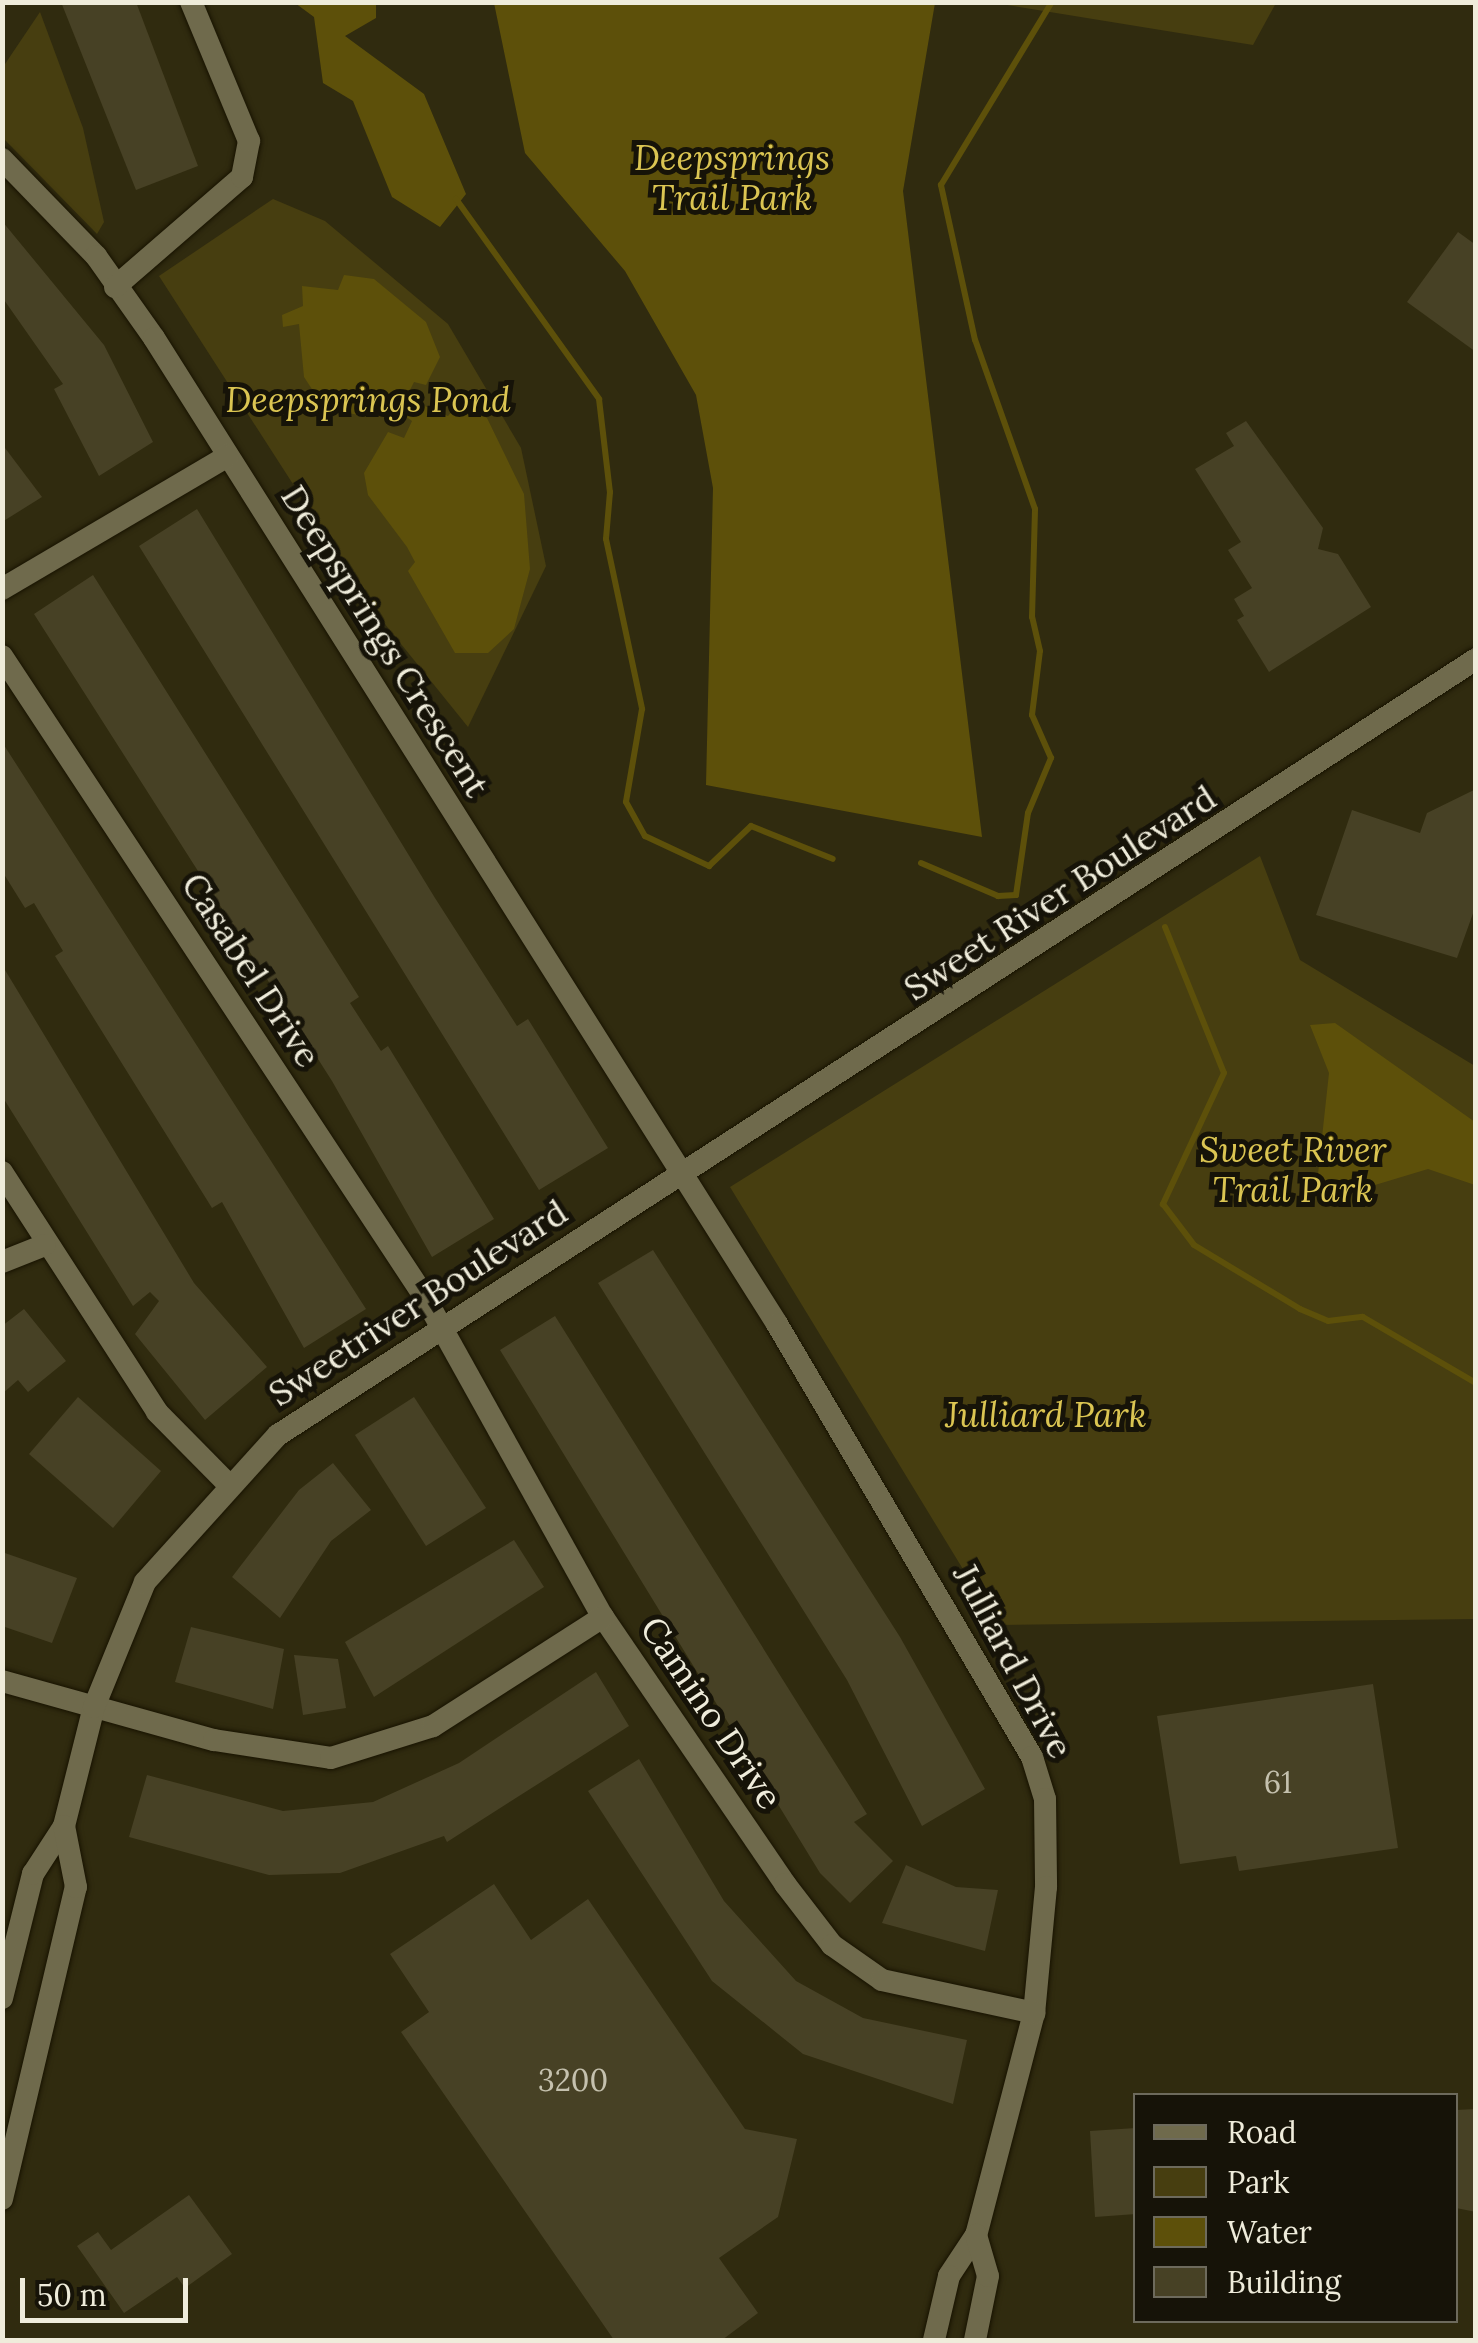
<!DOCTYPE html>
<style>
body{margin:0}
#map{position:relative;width:1478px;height:2343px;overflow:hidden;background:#302b0f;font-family:Lora,serif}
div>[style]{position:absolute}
.green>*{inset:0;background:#473e10}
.water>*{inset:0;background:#5d500a}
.stream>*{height:6px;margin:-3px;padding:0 3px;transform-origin:3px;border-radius:3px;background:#5d500a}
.building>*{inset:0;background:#474125}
.roads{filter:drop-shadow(0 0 2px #181300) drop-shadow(0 0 2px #181300)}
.street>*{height:22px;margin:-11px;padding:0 11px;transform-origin:11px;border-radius:11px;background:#6f6a4c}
span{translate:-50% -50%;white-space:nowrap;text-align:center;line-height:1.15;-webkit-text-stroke:10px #161308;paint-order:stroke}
.number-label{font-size:30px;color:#c5c1ae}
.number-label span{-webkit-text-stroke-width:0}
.park-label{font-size:35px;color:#dbc552;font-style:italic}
.street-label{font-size:35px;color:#efecdb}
.frame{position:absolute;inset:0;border:5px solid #efecdb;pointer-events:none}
.legend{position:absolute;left:1133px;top:2093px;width:325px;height:230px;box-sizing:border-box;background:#161308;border:2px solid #6d6a5c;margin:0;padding:12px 18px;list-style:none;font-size:30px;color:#efecdb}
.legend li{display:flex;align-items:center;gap:20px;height:50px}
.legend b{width:50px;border:2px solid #6d6a5c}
.scale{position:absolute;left:20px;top:2278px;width:168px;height:45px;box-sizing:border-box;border:5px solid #efecdb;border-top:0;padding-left:12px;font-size:30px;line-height:35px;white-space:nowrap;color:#efecdb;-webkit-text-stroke:8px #161308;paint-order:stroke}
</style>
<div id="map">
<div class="green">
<div style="clip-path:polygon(995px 3px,1276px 3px,1253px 45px)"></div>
<div style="clip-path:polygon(40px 12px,83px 128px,104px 222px,97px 234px,3px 138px,3px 67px)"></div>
<div style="clip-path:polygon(273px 199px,325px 221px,448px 324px,521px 448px,546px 566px,468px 727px,376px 613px,159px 276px)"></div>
<div style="clip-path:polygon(1260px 856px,1300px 960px,1475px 1066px,1475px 1619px,997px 1625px,730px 1187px)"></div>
</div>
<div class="water">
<div style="clip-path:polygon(295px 3px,376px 3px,376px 18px,345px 36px,424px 94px,466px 194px,440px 227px,392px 197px,353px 101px,323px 83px,314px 17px)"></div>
<div style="clip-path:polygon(494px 3px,935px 3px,903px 191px,982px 837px,706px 785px,713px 488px,696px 395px,625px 271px,525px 153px)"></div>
<div style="clip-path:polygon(344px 275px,374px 279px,426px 322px,440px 357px,426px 385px,414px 382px,406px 398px,448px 416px,459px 403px,487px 418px,524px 494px,530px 569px,514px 629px,488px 653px,455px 653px,408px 571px,415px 562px,407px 547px,368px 495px,364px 473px,388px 432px,404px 438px,412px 421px,390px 405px,365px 416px,325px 409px,304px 377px,299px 324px,283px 327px,282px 315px,303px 306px,302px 286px,338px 290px)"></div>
<div style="clip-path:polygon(1335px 1023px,1475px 1122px,1475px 1185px,1428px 1169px,1365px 1188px,1333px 1187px,1318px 1174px,1329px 1073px,1310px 1025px)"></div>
</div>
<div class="stream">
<div style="left:456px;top:199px;width:246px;rotate:54.4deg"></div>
<div style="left:599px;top:399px;width:94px;rotate:83.3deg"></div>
<div style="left:610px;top:492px;width:47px;rotate:94.9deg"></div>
<div style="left:606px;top:539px;width:174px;rotate:78deg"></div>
<div style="left:642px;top:709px;width:94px;rotate:99.8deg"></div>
<div style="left:626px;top:802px;width:39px;rotate:61deg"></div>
<div style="left:645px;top:836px;width:71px;rotate:25.1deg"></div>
<div style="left:709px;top:866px;width:58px;rotate:-43.6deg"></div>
<div style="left:751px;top:826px;width:88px;rotate:21.9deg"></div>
<div style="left:921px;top:863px;width:84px;rotate:23.2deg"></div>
<div style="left:998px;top:896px;width:18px;rotate:-3deg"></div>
<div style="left:1016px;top:895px;width:83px;rotate:-81.7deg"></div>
<div style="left:1028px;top:813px;width:60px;rotate:-67.3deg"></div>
<div style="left:1051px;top:758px;width:47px;rotate:-113.8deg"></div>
<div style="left:1032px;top:715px;width:64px;rotate:-82.9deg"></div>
<div style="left:1040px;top:651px;width:35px;rotate:-103deg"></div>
<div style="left:1032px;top:617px;width:108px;rotate:-88.4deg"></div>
<div style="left:1035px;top:509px;width:179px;rotate:-109.5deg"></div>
<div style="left:975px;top:340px;width:159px;rotate:-102.4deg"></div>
<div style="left:941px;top:185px;width:214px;rotate:-58.8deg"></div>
<div style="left:1165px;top:927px;width:157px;rotate:68deg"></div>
<div style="left:1224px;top:1073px;width:145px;rotate:115deg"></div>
<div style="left:1163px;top:1204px;width:51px;rotate:52.9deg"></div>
<div style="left:1194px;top:1245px;width:124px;rotate:31.1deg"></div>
<div style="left:1300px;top:1309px;width:30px;rotate:23deg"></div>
<div style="left:1328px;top:1321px;width:35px;rotate:-7deg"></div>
<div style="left:1363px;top:1317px;width:131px;rotate:30.3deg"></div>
</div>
<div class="building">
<div style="clip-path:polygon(61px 2px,136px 2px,198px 166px,136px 190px)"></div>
<div style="clip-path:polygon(2px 221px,104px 345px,153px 442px,99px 476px,54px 389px,63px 384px,2px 297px)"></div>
<div style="clip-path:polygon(1458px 232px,1476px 245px,1476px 352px,1407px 302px)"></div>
<div style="clip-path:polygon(1246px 421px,1323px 528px,1318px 549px,1338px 554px,1371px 607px,1269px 672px,1237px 620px,1244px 616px,1234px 599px,1252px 588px,1228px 550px,1241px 542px,1195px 469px,1234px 446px,1226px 433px)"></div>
<div style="clip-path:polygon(2px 444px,42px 497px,2px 522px)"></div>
<div style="clip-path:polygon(197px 509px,435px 898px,517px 1026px,528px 1019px,608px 1148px,539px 1190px,139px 546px)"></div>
<div style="clip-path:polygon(93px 575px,359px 997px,350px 1003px,381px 1051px,388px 1046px,494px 1219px,432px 1257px,332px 1081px,34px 614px)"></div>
<div style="clip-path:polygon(2px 742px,366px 1309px,304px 1348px,222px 1202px,212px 1208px,55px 956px,63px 951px,34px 903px,25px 908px,2px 871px)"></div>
<div style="clip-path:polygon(1476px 789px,1476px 905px,1457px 958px,1316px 915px,1352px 810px,1420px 833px,1427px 813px)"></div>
<div style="clip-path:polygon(2px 965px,194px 1283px,267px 1367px,205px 1420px,135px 1334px,159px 1301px,150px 1292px,133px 1306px,2px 1096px)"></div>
<div style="clip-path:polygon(653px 1250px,900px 1637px,985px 1789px,922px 1826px,847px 1680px,598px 1283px)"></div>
<div style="clip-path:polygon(24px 1309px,66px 1361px,28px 1392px,18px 1380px,2px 1394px,2px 1326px)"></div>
<div style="clip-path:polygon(555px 1316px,867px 1814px,854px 1822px,893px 1861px,850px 1903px,820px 1873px,500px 1350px)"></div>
<div style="clip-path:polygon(78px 1397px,161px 1471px,113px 1528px,29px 1454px)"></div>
<div style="clip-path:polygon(414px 1397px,486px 1508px,426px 1546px,355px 1435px)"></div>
<div style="clip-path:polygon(333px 1463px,371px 1510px,331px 1541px,280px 1618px,232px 1577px,299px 1490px)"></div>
<div style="clip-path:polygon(514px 1540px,544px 1587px,374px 1697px,345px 1642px)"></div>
<div style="clip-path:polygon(2px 1552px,77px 1578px,52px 1643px,2px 1626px)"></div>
<div style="clip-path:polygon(191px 1627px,284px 1649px,273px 1709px,175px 1682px)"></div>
<div style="clip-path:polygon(294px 1655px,338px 1659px,346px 1708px,303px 1715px)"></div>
<div style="clip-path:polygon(596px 1672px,629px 1726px,447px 1842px,444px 1836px,340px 1873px,269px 1875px,129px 1837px,147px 1775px,283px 1811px,373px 1802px,459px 1763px)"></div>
<div style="clip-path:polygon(1373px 1684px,1398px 1848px,1239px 1871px,1236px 1856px,1180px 1864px,1157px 1716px)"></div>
<div style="clip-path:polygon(639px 1759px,724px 1901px,796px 1981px,863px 2018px,967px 2040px,953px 2104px,803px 2054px,712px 1981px,588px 1791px)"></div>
<div style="clip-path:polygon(906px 1865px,956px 1887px,998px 1890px,985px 1951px,882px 1923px)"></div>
<div style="clip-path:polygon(494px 1884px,531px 1940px,588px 1899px,745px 2129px,797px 2139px,778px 2217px,719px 2258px,758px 2313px,722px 2340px,614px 2340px,401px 2032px,429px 2012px,390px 1954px)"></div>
<div style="clip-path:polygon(1476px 2109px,1476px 2212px,1456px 2208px,1456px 2110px)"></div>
<div style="clip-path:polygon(1136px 2128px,1136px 2214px,1095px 2217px,1090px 2131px)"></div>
<div style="clip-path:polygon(189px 2195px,232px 2254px,185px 2288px,177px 2277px,124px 2313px,77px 2246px,98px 2232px,111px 2250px)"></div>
</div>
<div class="roads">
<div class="street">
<div style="left:2px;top:159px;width:135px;rotate:45.9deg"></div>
<div style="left:96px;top:256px;width:100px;rotate:54.7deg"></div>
<div style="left:154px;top:338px;width:1166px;rotate:57.71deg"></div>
<div style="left:777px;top:1324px;width:503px;rotate:59.51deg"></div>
<div style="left:1032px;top:1757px;width:44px;rotate:72.8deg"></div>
<div style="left:1045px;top:1799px;width:88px;rotate:89.3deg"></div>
<div style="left:1046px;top:1887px;width:127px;rotate:95.4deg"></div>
<div style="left:1034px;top:2013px;width:229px;rotate:104.6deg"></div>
<div style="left:976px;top:2235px;width:49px;rotate:123.4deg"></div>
<div style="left:949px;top:2276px;width:66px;rotate:103.2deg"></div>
<div style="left:115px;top:287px;width:168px;rotate:-40.9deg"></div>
<div style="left:242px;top:177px;width:37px;rotate:-79deg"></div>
<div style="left:249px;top:141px;width:151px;rotate:-112.6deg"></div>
<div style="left:2px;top:589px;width:262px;rotate:-30.5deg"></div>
<div style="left:2px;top:656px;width:767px;rotate:56.6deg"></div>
<div style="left:424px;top:1296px;width:368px;rotate:60.9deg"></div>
<div style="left:603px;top:1617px;width:323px;rotate:55.7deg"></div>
<div style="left:785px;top:1884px;width:77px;rotate:52.4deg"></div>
<div style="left:832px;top:1945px;width:61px;rotate:35deg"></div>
<div style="left:882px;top:1980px;width:156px;rotate:12.2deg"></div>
<div style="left:2px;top:1172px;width:286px;rotate:57.1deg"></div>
<div style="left:157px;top:1412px;width:104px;rotate:45.4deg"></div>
<div style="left:2px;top:1262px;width:46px;rotate:-21.6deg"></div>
<div style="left:2px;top:1681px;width:220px;rotate:15.6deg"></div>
<div style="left:214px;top:1740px;width:118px;rotate:8.7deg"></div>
<div style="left:331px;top:1758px;width:107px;rotate:-17.4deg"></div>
<div style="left:433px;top:1726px;width:202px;rotate:-32.7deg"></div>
<div style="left:2px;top:1998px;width:128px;rotate:-76deg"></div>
<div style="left:33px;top:1874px;width:57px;rotate:-57.1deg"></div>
<div style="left:64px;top:1826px;width:123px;rotate:-75.9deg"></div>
<div style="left:94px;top:1707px;width:135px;rotate:-67.8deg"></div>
<div style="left:145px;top:1582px;width:198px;rotate:-47.9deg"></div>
<div style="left:278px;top:1435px;width:1427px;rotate:-32.93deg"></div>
<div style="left:2px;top:2199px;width:321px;rotate:-76.7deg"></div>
<div style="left:76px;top:1887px;width:62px;rotate:-101.1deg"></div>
<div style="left:975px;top:2340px;width:65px;rotate:-78.5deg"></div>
<div style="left:988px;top:2276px;width:43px;rotate:-106.3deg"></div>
</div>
</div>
<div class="number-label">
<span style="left:1278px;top:1782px">61</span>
<span style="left:573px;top:2080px">3200</span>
</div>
<div class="park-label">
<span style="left:732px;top:178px">Deepsprings<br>Trail Park</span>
<span style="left:368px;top:400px">Deepsprings Pond</span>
<span style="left:1293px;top:1170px">Sweet River<br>Trail Park</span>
<span style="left:1046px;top:1415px">Julliard Park</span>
</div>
<div class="street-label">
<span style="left:385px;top:641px;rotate:58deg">Deepsprings Crescent</span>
<span style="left:1060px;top:893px;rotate:-33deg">Sweet River Boulevard</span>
<span style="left:251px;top:970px;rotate:57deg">Casabel Drive</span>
<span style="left:418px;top:1303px;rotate:-33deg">Sweetriver Boulevard</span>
<span style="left:1013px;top:1661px;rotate:62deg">Julliard Drive</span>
<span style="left:711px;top:1713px;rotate:56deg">Camino Drive</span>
</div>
<div class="frame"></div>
<ul class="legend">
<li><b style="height:12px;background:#6f6a4c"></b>Road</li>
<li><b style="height:28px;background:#473e10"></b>Park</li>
<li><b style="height:28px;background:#5d500a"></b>Water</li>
<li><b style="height:28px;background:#474125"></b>Building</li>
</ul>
<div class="scale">50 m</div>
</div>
